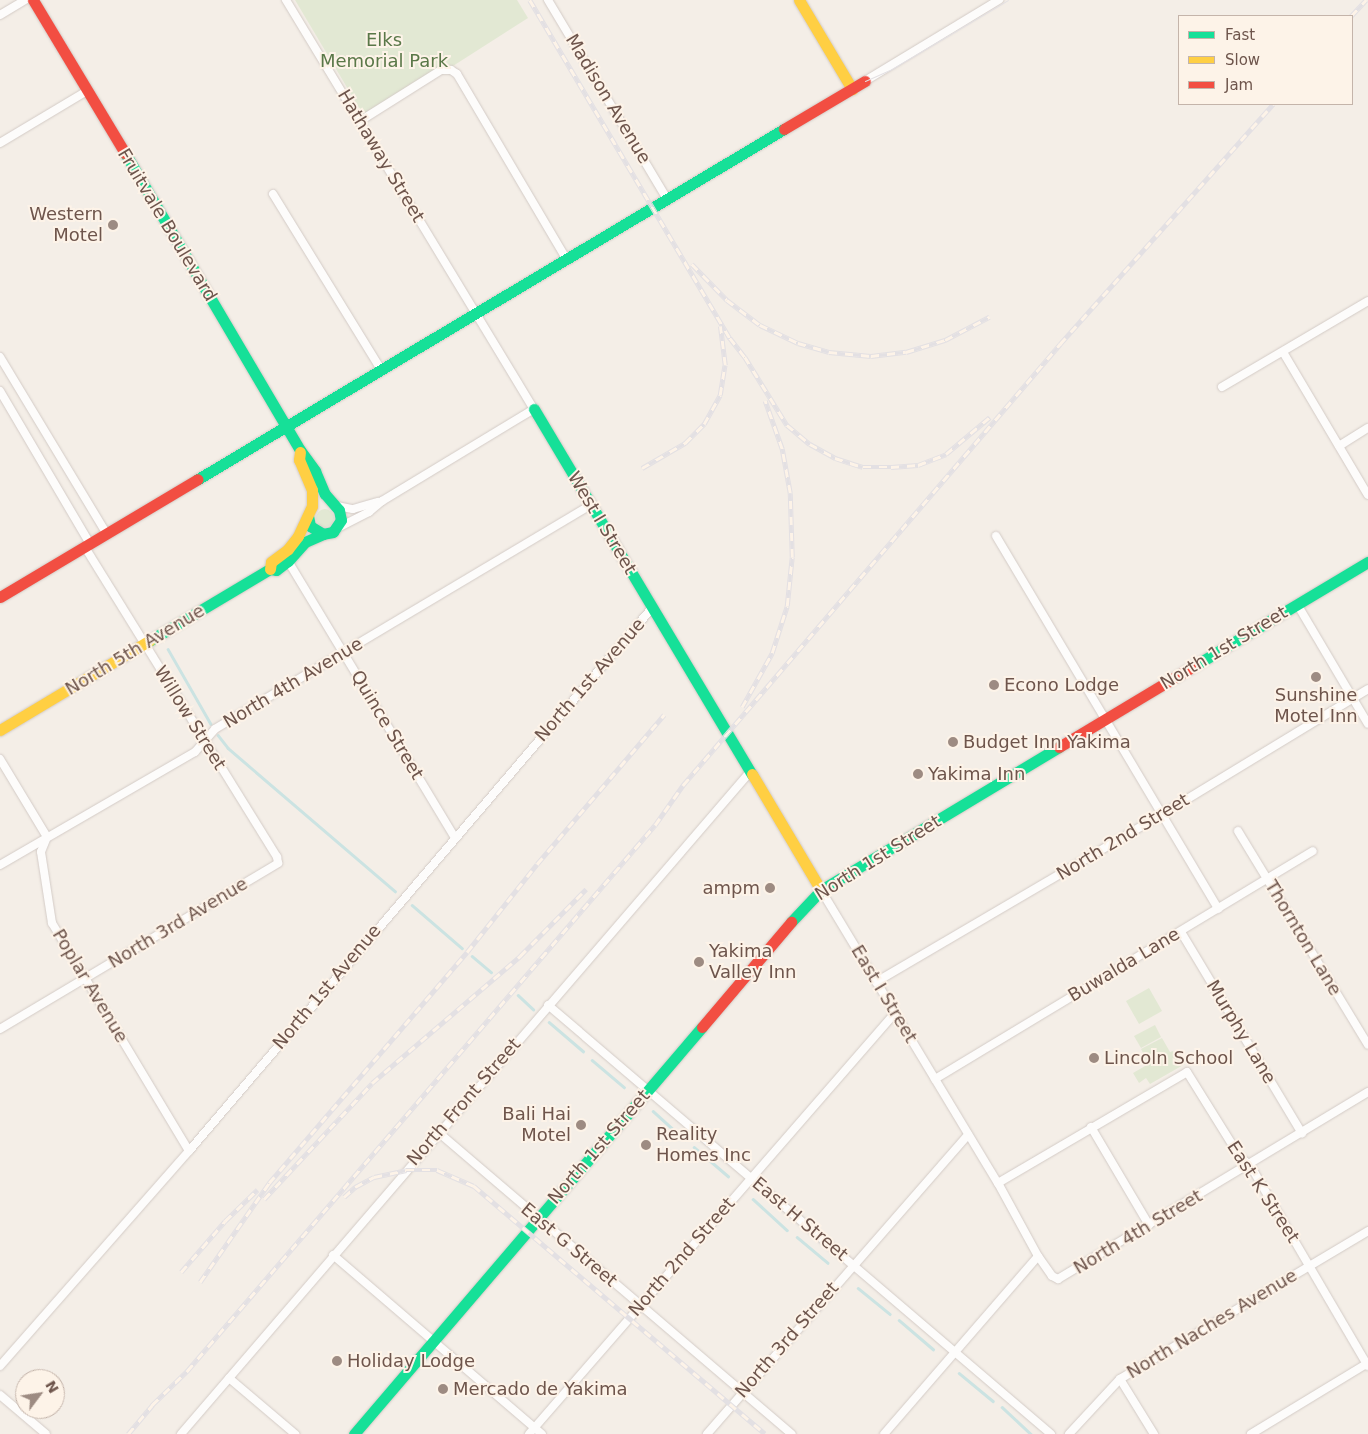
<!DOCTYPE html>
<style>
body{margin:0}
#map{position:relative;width:1368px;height:1434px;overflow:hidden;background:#f4eee7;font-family:"DejaVu Sans",sans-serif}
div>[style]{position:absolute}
.green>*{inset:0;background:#e2e8d3}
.round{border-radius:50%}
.stream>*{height:2.5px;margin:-1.25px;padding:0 1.25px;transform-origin:1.25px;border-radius:1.25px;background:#cbe3e2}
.roads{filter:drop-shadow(0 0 1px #d3cbc6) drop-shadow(0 0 1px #d3cbc6)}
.street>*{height:8px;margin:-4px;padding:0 4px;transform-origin:4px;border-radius:4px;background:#fdfcfb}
.fast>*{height:11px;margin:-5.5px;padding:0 5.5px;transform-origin:5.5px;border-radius:5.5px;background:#16e098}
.slow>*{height:11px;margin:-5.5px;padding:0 5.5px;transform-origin:5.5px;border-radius:5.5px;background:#ffcf43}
.jam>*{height:11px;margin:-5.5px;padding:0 5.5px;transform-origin:5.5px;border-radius:5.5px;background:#f24e42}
.tram>*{height:1px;margin:-0.5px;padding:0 0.5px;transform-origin:0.5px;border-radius:0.5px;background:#e3e0e3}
.rail>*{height:4.5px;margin-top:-2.25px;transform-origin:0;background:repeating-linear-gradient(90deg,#fdf3e8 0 8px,#e3e0e3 0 16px);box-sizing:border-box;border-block:1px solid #e3e0e3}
.dots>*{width:14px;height:14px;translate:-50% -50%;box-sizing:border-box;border:2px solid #fdf3e8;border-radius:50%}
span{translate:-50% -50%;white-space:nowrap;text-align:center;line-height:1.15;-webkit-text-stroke:4px #fdf3e8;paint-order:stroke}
.park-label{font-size:18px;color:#5a7848}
.street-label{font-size:18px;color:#6e554c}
.poi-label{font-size:18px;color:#6e554c}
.right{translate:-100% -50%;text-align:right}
.left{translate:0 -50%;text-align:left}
.legend{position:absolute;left:1178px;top:15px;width:175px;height:90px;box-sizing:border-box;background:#fdf3e8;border:1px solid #c4b4aa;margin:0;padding:6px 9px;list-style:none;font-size:15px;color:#6e554c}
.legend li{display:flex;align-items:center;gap:10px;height:25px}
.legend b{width:25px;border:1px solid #c4b4aa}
.north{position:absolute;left:15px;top:1369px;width:50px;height:50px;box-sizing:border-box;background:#fdf3e8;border:1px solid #c4b4aa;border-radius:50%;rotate:59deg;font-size:14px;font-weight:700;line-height:20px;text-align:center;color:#6e554c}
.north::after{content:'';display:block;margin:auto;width:18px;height:22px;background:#9d8b82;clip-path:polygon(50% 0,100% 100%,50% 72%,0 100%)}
</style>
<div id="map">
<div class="green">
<div style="clip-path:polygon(295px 0,517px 0,528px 18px,367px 121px)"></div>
<div class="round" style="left:316px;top:509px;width:18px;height:18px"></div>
<div style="clip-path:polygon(1149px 988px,1162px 1011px,1139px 1024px,1126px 1001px)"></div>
<div style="clip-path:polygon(1155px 1025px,1161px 1037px,1141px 1048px,1134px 1036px)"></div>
<div style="clip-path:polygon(1162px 1038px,1170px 1052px,1173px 1051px,1175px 1055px,1179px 1053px,1185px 1064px,1150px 1084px,1146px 1078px,1139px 1083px,1133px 1073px,1159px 1058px,1148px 1063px,1141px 1049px)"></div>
</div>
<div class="stream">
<div style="left:168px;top:649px;width:86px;rotate:60.2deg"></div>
<div style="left:218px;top:735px;width:16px;rotate:52deg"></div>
<div style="left:228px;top:748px;width:220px;rotate:40.6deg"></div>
<div style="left:412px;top:905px;width:66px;rotate:40.7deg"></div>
<div style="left:472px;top:956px;width:25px;rotate:40deg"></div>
<div style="left:518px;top:995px;width:21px;rotate:43deg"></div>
<div style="left:549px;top:1022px;width:45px;rotate:40.5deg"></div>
<div style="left:592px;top:1060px;width:42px;rotate:40.2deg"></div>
<div style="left:653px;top:1111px;width:43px;rotate:42.2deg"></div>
<div style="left:694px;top:1147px;width:45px;rotate:40.5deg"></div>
<div style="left:753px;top:1199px;width:46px;rotate:42.4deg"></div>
<div style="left:797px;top:1237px;width:40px;rotate:40deg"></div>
<div style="left:858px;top:1288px;width:41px;rotate:39.1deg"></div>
<div style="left:899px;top:1320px;width:45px;rotate:40.5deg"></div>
<div style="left:959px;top:1373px;width:44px;rotate:39.5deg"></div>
<div style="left:1002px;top:1407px;width:40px;rotate:43deg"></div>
</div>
<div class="roads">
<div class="street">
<div style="left:286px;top:0;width:478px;rotate:58.8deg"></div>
<div style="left:534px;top:409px;width:178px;rotate:148.8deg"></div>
<div style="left:382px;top:501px;width:17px;rotate:140deg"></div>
<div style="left:369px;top:512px;width:35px;rotate:153deg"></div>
<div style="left:548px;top:0;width:232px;rotate:59.1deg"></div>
<div style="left:0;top:15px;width:29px;rotate:-31deg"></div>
<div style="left:865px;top:81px;width:157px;rotate:-31.2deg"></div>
<div style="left:360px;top:121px;width:96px;rotate:-32.2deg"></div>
<div style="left:441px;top:70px;width:10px"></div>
<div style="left:451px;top:70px;width:7px;rotate:34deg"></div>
<div style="left:457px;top:74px;width:216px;rotate:59.4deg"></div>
<div style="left:0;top:143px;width:101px;rotate:-30.9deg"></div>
<div style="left:273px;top:194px;width:208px;rotate:58.4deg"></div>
<div style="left:1283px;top:352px;width:166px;rotate:59.3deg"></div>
<div style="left:0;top:357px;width:205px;rotate:58.9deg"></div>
<div style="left:1222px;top:387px;width:169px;rotate:-30.5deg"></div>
<div style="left:0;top:391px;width:178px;rotate:59.5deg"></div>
<div style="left:1339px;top:446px;width:34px;rotate:-32deg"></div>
<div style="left:337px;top:506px;width:16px;rotate:11deg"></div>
<div style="left:353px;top:509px;width:26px;rotate:-16deg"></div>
<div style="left:996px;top:536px;width:434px;rotate:59.2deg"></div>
<div style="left:288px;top:561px;width:323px;rotate:58.9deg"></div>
<div style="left:1297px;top:604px;width:139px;rotate:59.4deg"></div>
<div style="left:0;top:759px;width:91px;rotate:58.9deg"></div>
<div style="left:47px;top:837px;width:16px;rotate:112deg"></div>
<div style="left:41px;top:852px;width:72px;rotate:81.2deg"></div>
<div style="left:52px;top:923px;width:266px;rotate:59deg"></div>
<div style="left:1238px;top:831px;width:250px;rotate:58.7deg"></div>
<div style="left:0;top:865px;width:225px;rotate:-30.1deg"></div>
<div style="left:195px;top:752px;width:30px;rotate:-49deg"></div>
<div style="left:215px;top:729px;width:438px;rotate:-30.8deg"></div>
<div style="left:821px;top:890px;width:342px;rotate:58.9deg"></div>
<div style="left:998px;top:1183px;width:83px;rotate:61.3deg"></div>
<div style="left:1038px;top:1256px;width:24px;rotate:55deg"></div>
<div style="left:1052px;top:1276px;width:7px;rotate:27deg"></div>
<div style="left:1058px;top:1279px;width:362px;rotate:-31.1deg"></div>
<div style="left:1181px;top:932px;width:235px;rotate:59deg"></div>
<div style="left:876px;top:982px;width:330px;rotate:-30.4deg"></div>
<div style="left:1161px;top:815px;width:242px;rotate:-31.3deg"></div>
<div style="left:548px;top:1005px;width:661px;rotate:40.46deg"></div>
<div style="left:0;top:1029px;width:324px;rotate:-30.8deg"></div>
<div style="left:278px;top:863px;width:6px;rotate:-99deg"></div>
<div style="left:277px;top:857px;width:365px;rotate:-121.8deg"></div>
<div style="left:935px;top:1079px;width:441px;rotate:-31.1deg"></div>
<div style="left:1091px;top:1127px;width:114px;rotate:59.4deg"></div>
<div style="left:438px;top:1132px;width:465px;rotate:40.5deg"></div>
<div style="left:998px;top:1183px;width:219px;rotate:-30.4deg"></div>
<div style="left:1187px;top:1072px;width:100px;rotate:58.1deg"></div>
<div style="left:1240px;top:1157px;width:13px;rotate:39deg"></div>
<div style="left:1250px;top:1165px;width:233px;rotate:59.6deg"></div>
<div style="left:333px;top:1255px;width:275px;rotate:40.6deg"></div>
<div style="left:0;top:1366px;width:286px;rotate:-48.7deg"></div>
<div style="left:189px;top:1151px;width:714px;rotate:-49.55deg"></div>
<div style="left:229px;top:1378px;width:87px;rotate:40.3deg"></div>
<div style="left:1120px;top:1379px;width:65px;rotate:58.3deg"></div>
<div style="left:0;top:1395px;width:60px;rotate:40.3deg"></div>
<div style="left:181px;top:1434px;width:873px;rotate:-49.32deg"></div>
<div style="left:529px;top:1434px;width:558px;rotate:-49deg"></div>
<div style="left:707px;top:1434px;width:397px;rotate:-48.9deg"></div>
<div style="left:884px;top:1434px;width:235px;rotate:-49.1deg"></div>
<div style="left:1069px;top:1434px;width:75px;rotate:-47.2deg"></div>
<div style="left:1120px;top:1379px;width:289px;rotate:-30.8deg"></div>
<div style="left:1251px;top:1434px;width:137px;rotate:-31.3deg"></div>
</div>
<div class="fast">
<div style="left:125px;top:153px;width:345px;rotate:59.5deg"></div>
<div style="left:300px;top:450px;width:26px;rotate:54deg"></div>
<div style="left:315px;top:471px;width:25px;rotate:67deg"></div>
<div style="left:325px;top:494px;width:21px;rotate:49deg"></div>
<div style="left:339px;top:510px;width:10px;rotate:79deg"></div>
<div style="left:341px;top:520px;width:14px;rotate:124deg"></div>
<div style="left:333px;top:532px;width:10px;rotate:169deg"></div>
<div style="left:323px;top:534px;width:15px;rotate:-148deg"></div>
<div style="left:310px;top:526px;width:10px;rotate:-101deg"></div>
<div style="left:534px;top:409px;width:425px;rotate:59.2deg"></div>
<div style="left:198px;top:479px;width:683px;rotate:-30.85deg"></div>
<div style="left:149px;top:641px;width:141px;rotate:-30.8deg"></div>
<div style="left:270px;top:569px;width:6px;rotate:9deg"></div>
<div style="left:276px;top:570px;width:15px;rotate:-37deg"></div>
<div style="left:288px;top:561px;width:25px;rotate:-48deg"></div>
<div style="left:305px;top:542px;width:20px;rotate:-24deg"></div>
<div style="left:1194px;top:666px;width:203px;rotate:-30.9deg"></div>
<div style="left:791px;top:922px;width:44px;rotate:-46.8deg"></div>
<div style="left:821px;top:890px;width:278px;rotate:-31deg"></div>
<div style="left:354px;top:1434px;width:535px;rotate:-49.47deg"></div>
</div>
<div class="slow">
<div style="left:799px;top:0;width:104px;rotate:59.2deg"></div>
<div style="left:270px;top:569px;width:7px;rotate:-82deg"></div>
<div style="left:271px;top:562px;width:21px;rotate:-37deg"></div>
<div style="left:288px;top:549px;width:16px;rotate:-52deg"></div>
<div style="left:298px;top:536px;width:33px;rotate:-65deg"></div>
<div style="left:312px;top:506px;width:16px;rotate:-90deg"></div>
<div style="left:312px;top:490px;width:33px;rotate:-113deg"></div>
<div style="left:299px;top:460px;width:8px;rotate:-83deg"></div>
<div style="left:0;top:730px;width:174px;rotate:-30.9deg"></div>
<div style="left:752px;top:774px;width:135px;rotate:59.3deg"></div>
</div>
<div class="jam">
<div style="left:33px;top:0;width:179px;rotate:59deg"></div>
<div style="left:784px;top:129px;width:94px;rotate:-30.7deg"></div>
<div style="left:0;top:597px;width:230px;rotate:-30.8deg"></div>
<div style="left:1059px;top:747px;width:157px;rotate:-31deg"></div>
<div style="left:702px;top:1027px;width:138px;rotate:-49.7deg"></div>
</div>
</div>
<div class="tram">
<div style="left:865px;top:81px;width:27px;rotate:-24deg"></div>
<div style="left:890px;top:70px;width:137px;rotate:-30.7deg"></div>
</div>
<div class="rail">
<div style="left:530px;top:0;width:393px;rotate:59.4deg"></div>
<div style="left:730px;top:338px;width:24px;rotate:52deg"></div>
<div style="left:745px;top:357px;width:80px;rotate:58.3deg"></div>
<div style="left:787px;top:425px;width:30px;rotate:40deg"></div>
<div style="left:810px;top:444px;width:29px;rotate:29deg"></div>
<div style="left:835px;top:458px;width:29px;rotate:18deg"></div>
<div style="left:863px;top:467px;width:28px"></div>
<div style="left:891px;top:467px;width:27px;rotate:-4deg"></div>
<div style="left:918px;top:465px;width:30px;rotate:-21deg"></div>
<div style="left:946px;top:454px;width:57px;rotate:-40.1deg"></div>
<div style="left:1351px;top:16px;width:22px;rotate:-47deg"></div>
<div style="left:692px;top:264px;width:50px;rotate:45.8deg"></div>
<div style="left:727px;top:300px;width:41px;rotate:37.1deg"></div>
<div style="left:760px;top:325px;width:42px;rotate:25.3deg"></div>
<div style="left:798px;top:343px;width:32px;rotate:16deg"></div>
<div style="left:829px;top:352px;width:42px;rotate:5.4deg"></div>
<div style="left:871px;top:356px;width:35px;rotate:-7deg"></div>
<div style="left:906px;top:352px;width:41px;rotate:-17.1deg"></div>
<div style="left:945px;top:340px;width:50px;rotate:-27.6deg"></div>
<div style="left:642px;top:468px;width:50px;rotate:-30.2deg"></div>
<div style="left:685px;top:443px;width:27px;rotate:-45deg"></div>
<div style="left:704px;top:424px;width:33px;rotate:-61deg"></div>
<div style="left:720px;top:395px;width:30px;rotate:-81deg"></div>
<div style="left:725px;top:365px;width:39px;rotate:-97deg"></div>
<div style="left:742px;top:707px;width:62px;rotate:-60.9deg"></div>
<div style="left:772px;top:653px;width:49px;rotate:-72.3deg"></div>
<div style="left:787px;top:606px;width:49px;rotate:-84.2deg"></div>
<div style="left:792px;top:557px;width:64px;rotate:-91.8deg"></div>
<div style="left:790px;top:493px;width:45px;rotate:-100.3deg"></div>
<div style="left:782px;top:449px;width:51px;rotate:-109.5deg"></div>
<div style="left:344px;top:1197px;width:15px;rotate:-42deg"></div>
<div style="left:355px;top:1187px;width:21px;rotate:-28deg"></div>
<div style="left:374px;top:1177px;width:33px;rotate:-12deg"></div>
<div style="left:406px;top:1170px;width:31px"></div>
<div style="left:437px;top:1170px;width:40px;rotate:23.4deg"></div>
<div style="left:474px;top:1186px;width:382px;rotate:40.4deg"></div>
<div style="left:264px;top:1199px;width:158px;rotate:-47deg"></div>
<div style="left:372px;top:1083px;width:195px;rotate:-40.6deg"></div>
<div style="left:520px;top:956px;width:94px;rotate:-45.4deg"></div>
<div style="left:181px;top:1272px;width:67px;rotate:-49.2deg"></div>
<div style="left:225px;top:1221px;width:45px;rotate:-44.1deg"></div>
<div style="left:200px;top:1282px;width:121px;rotate:-55.1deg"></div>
<div style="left:269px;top:1183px;width:304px;rotate:-49.4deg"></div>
<div style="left:467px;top:952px;width:112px;rotate:-51.5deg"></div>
<div style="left:537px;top:864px;width:196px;rotate:-49.6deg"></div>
<div style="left:128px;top:1434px;width:38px;rotate:-50deg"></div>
<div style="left:152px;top:1405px;width:49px;rotate:-44.2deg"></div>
<div style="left:187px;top:1371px;width:719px;rotate:-49.4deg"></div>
<div style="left:655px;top:825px;width:49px;rotate:-55deg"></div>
<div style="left:683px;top:785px;width:580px;rotate:-49.47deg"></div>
<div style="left:1060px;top:344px;width:321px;rotate:-48.4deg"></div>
</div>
<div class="dots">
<div style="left:113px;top:225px;background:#9d8b82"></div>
<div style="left:1316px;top:677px;background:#9d8b82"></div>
<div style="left:994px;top:685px;background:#9d8b82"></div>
<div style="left:953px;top:742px;background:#9d8b82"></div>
<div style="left:918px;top:774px;background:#9d8b82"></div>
<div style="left:770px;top:888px;background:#9d8b82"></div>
<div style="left:699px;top:962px;background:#9d8b82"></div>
<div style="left:1094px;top:1058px;background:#9d8b82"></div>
<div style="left:581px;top:1125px;background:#9d8b82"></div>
<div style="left:646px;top:1145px;background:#9d8b82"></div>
<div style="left:337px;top:1361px;background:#9d8b82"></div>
<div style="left:443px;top:1389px;background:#9d8b82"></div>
</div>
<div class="park-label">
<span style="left:384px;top:51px">Elks<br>Memorial Park</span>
</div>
<div class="street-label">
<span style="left:608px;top:99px;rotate:59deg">Madison Avenue</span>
<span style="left:381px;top:156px;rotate:59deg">Hathaway Street</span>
<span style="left:167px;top:225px;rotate:59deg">Fruitvale Boulevard</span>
<span style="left:602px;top:523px;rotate:59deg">West I Street</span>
<span style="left:1224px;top:648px;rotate:-31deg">North 1st Street</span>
<span style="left:135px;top:650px;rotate:-31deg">North 5th Avenue</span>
<span style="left:590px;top:680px;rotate:-49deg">North 1st Avenue</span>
<span style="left:293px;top:683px;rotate:-31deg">North 4th Avenue</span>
<span style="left:190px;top:718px;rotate:58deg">Willow Street</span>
<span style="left:387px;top:725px;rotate:59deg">Quince Street</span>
<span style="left:1123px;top:837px;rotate:-31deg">North 2nd Street</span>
<span style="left:878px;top:858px;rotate:-32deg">North 1st Street</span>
<span style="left:178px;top:923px;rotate:-31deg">North 3rd Avenue</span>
<span style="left:1303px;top:938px;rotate:59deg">Thornton Lane</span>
<span style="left:1124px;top:965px;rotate:-31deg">Buwalda Lane</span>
<span style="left:90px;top:986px;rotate:59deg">Poplar Avenue</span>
<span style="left:327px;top:987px;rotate:-50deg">North 1st Avenue</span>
<span style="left:884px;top:994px;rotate:59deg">East I Street</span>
<span style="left:1241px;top:1032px;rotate:59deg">Murphy Lane</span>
<span style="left:464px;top:1102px;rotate:-49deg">North Front Street</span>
<span style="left:599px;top:1147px;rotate:-49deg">North 1st Street</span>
<span style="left:1263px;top:1192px;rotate:57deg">East K Street</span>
<span style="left:800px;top:1219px;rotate:40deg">East H Street</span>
<span style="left:1138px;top:1232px;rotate:-31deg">North 4th Street</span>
<span style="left:569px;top:1245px;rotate:40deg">East G Street</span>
<span style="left:682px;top:1257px;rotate:-49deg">North 2nd Street</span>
<span style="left:1212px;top:1324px;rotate:-31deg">North Naches Avenue</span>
<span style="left:787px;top:1340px;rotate:-49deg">North 3rd Street</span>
</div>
<div class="poi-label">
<span class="right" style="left:103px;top:225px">Western<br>Motel</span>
<span class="left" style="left:1004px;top:685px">Econo Lodge</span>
<span style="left:1316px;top:706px">Sunshine<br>Motel Inn</span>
<span class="left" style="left:963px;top:742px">Budget Inn Yakima</span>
<span class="left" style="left:928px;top:774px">Yakima Inn</span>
<span class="right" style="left:760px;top:888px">ampm</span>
<span class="left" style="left:709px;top:962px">Yakima<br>Valley Inn</span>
<span class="left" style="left:1104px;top:1058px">Lincoln School</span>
<span class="right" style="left:571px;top:1125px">Bali Hai<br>Motel</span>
<span class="left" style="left:656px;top:1145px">Reality<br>Homes Inc</span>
<span class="left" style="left:347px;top:1361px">Holiday Lodge</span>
<span class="left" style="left:453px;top:1389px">Mercado de Yakima</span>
</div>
<ul class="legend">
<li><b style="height:6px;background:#16e098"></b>Fast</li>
<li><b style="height:6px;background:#ffcf43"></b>Slow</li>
<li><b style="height:6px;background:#f24e42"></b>Jam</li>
</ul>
<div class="north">N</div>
</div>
